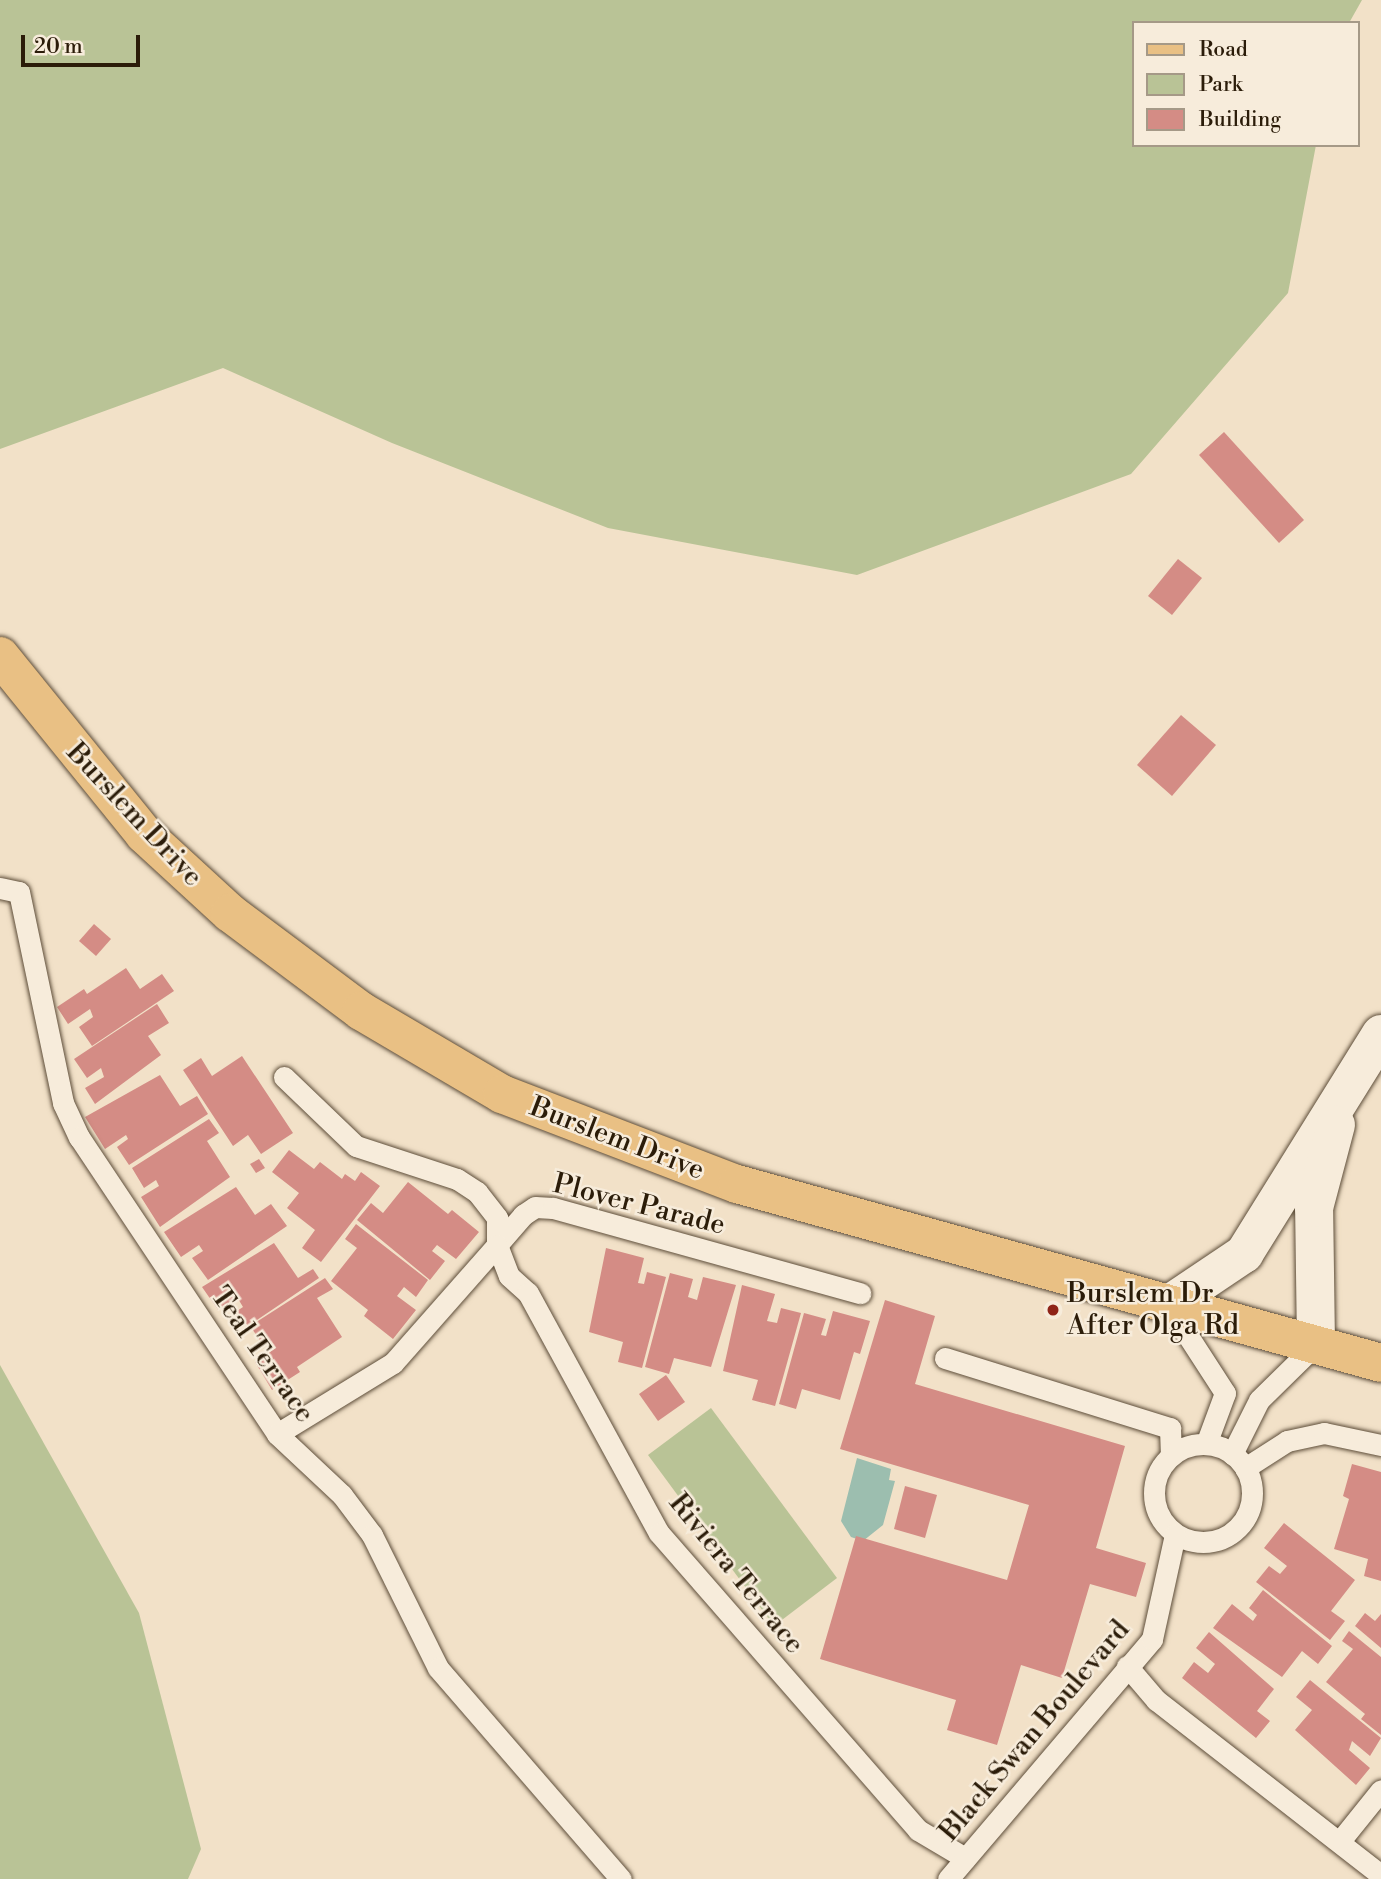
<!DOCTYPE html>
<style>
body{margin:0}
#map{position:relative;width:1381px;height:1879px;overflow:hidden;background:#f2e1c8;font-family:"Libre Bodoni",serif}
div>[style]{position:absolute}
.green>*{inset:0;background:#b9c396}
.water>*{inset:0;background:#9cbeaf}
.building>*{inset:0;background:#d48c85}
.roads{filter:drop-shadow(0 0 2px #5d4d39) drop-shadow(0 0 2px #5d4d39)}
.service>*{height:21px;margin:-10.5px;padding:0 10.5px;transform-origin:10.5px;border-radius:10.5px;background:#f7ecdb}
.service>.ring{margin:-10.5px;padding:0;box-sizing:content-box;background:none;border:21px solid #f7ecdb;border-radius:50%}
.minor>*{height:38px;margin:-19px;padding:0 19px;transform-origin:19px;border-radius:19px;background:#f7ecdb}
.primary>*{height:38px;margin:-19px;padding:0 19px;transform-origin:19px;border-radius:19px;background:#e9c084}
.dots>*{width:19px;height:19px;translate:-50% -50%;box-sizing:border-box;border:4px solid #f7ecdb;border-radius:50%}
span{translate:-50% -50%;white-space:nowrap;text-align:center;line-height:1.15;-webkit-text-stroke:5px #f7ecdb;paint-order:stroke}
.street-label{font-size:28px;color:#2b1c09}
.poi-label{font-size:28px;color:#2b1c09}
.left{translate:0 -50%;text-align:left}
.legend{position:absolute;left:1132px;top:21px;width:228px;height:126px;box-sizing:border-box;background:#f7ecdb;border:2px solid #a59987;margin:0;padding:9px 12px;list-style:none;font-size:21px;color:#2b1c09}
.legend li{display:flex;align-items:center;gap:14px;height:35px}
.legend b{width:35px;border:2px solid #a59987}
.scale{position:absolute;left:21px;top:35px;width:119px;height:32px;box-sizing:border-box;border:4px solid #2b1c09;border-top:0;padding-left:9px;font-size:21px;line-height:24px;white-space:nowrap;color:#2b1c09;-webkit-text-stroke:5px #f7ecdb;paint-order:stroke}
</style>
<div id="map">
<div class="green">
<div style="clip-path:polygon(0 0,1362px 0,1349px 23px,1134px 23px,1134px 145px,1316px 145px,1288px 293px,1131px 474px,857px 575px,608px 528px,392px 443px,223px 368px,0 449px)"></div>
<div style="clip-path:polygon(0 1365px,139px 1613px,201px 1849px,188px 1879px,0 1879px)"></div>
<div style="clip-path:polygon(711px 1408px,837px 1578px,774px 1626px,648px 1455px)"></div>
</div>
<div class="water">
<div style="clip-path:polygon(857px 1458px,891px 1469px,889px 1480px,895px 1481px,883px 1525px,863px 1541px,851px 1537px,841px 1521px)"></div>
</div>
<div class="building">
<div style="clip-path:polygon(1224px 432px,1304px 520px,1279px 543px,1199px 455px)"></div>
<div style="clip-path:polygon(1178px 559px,1202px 578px,1172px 615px,1148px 596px)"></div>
<div style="clip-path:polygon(1181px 715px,1216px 745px,1172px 796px,1137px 765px)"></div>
<div style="clip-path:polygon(94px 924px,111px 939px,96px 956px,79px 941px)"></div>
<div style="clip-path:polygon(126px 968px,140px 989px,162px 974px,174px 991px,92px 1046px,79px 1027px,93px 1017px,90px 1009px,68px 1024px,57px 1007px,84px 989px,87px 994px)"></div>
<div style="clip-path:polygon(157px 1004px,169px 1023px,148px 1036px,161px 1055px,95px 1104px,85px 1088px,104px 1077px,101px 1068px,87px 1078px,74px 1059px)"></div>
<div style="clip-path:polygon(242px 1056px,293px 1133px,261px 1154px,248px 1135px,233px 1146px,183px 1070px,201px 1058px,212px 1076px)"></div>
<div style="clip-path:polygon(160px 1075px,180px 1106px,197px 1096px,208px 1114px,129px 1165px,117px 1147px,128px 1139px,126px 1135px,105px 1149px,85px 1117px)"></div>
<div style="clip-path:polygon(209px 1119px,219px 1133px,207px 1141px,230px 1177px,160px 1227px,141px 1197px,159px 1186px,156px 1180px,144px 1188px,132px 1168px)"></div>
<div style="clip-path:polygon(289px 1150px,314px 1169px,320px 1162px,342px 1179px,345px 1174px,355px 1181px,361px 1172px,380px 1186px,321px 1262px,302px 1248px,315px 1230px,287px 1208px,299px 1193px,272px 1172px)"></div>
<div style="clip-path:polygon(259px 1159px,265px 1168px,256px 1173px,250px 1164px)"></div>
<div style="clip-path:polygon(408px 1182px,448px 1214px,452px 1210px,479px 1232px,456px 1259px,437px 1245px,432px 1251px,445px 1261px,430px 1280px,357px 1220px,371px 1203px,383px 1213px)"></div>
<div style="clip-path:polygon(236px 1187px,255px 1215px,271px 1204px,287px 1226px,208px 1280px,192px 1258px,203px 1251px,199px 1245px,181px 1257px,164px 1232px)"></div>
<div style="clip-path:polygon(356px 1224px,428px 1280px,416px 1297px,404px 1287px,397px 1296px,416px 1310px,393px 1339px,364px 1316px,368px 1310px,331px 1281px,357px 1248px,345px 1239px)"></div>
<div style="clip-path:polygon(274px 1243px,298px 1278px,313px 1269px,319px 1278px,248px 1326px,237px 1311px,243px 1307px,237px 1297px,218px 1310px,202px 1287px)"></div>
<div style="clip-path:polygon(606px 1248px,644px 1258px,638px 1283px,644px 1284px,647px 1272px,666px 1277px,642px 1368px,618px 1362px,623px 1342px,589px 1332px)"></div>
<div style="clip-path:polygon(670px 1273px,693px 1279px,688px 1297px,697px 1300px,703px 1277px,736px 1285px,711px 1367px,674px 1358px,669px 1374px,645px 1367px)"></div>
<div style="clip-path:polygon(325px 1278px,333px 1289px,317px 1298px,342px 1337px,297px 1367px,300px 1372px,272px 1390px,255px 1362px,276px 1348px,271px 1341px,264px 1346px,250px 1326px)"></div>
<div style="clip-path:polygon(742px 1285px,775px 1294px,767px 1321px,777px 1323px,781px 1308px,801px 1313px,775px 1406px,752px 1400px,758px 1380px,723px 1371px)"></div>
<div style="clip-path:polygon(885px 1300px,935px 1316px,915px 1384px,1125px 1446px,1096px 1548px,1146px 1563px,1136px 1597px,1090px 1584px,1062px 1678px,1021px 1665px,997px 1745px,947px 1730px,956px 1700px,820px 1659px,856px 1536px,1007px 1580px,1029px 1505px,840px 1449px)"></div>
<div style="clip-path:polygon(833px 1311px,870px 1321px,860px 1354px,854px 1352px,840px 1400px,802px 1389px,796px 1409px,779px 1404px,804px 1313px,826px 1319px,821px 1335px,826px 1336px)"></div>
<div style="clip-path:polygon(666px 1375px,685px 1402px,658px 1421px,639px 1394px)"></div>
<div style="clip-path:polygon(1352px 1464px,1381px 1472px,1381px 1581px,1364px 1576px,1368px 1559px,1334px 1549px,1349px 1499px,1343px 1496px)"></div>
<div style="clip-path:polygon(905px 1486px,937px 1495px,925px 1538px,894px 1529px)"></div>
<div style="clip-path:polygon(1284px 1523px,1355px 1580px,1331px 1611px,1345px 1621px,1330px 1640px,1256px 1582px,1269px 1566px,1280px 1574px,1287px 1566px,1264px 1548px)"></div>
<div style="clip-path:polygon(1263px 1590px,1332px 1646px,1318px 1664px,1302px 1651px,1282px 1677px,1213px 1628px,1232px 1604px,1253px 1621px,1257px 1615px,1249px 1608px)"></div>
<div style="clip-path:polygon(1365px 1613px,1375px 1621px,1381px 1614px,1381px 1648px,1355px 1626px)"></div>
<div style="clip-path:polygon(1349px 1631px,1381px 1657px,1381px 1735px,1361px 1719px,1365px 1714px,1326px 1682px,1353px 1649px,1342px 1641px)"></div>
<div style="clip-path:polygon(1209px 1632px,1274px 1689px,1257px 1711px,1270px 1721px,1256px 1738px,1182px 1678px,1194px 1662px,1208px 1673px,1215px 1664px,1196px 1648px)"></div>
<div style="clip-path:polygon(1310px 1680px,1381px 1738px,1370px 1756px,1352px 1741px,1349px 1750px,1370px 1768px,1356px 1785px,1295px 1730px,1312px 1710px,1296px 1697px)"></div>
</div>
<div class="roads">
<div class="service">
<div style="left:0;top:888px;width:19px;rotate:12deg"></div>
<div style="left:19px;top:892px;width:216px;rotate:78.2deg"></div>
<div style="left:63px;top:1103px;width:38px;rotate:65deg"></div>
<div style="left:79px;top:1137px;width:357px;rotate:56.3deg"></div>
<div style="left:277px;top:1434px;width:89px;rotate:43.2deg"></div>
<div style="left:342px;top:1495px;width:50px;rotate:53.1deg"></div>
<div style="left:372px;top:1535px;width:148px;rotate:63.6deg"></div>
<div style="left:438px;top:1668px;width:279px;rotate:49.1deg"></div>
<div style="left:284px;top:1077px;width:100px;rotate:43.8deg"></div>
<div style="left:356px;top:1146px;width:106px;rotate:18.1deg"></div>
<div style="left:457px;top:1179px;width:24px;rotate:33deg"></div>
<div style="left:477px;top:1192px;width:33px;rotate:52deg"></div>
<div style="left:497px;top:1218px;width:27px;rotate:90deg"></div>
<div style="left:497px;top:1245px;width:40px;rotate:-49deg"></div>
<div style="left:523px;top:1215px;width:14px;rotate:-34deg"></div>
<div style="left:535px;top:1207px;width:18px;rotate:3deg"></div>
<div style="left:553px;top:1208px;width:319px;rotate:15.5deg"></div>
<div style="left:1168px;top:1305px;width:105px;rotate:57.1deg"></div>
<div style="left:1225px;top:1393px;width:54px;rotate:110.4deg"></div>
<div style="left:945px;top:1358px;width:236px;rotate:17.3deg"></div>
<div style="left:1170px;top:1428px;width:27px;rotate:88deg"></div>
<div style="left:277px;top:1434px;width:136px;rotate:-31.5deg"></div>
<div style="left:393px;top:1363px;width:157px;rotate:-48.6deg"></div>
<div style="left:497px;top:1245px;width:33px;rotate:69deg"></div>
<div style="left:509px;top:1276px;width:25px;rotate:42deg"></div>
<div style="left:528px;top:1293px;width:273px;rotate:61.4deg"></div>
<div style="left:659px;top:1533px;width:394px;rotate:48.9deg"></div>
<div style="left:918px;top:1830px;width:55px;rotate:30.8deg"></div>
<div class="ring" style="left:1154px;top:1444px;width:77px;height:77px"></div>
<div style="left:1232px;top:1454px;width:60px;rotate:-63.4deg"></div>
<div style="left:1259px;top:1400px;width:80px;rotate:-44.5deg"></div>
<div style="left:1245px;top:1468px;width:50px;rotate:-32.7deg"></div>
<div style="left:1287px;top:1441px;width:38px;rotate:-12deg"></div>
<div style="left:1324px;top:1433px;width:58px;rotate:11.9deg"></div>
<div style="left:1127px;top:1666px;width:45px;rotate:49.5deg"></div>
<div style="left:1156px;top:1700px;width:285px;rotate:37.9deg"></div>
<div style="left:1340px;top:1841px;width:65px;rotate:-51.2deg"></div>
<div style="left:948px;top:1879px;width:315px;rotate:-49.6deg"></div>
<div style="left:1152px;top:1639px;width:107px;rotate:-77.6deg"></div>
</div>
<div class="minor">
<div style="left:1168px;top:1305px;width:92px;rotate:-33.9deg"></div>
<div style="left:1244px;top:1254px;width:259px;rotate:-58.1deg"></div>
<div style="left:1316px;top:1344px;width:136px;rotate:-90.8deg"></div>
<div style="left:1314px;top:1208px;width:86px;rotate:-75.2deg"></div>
</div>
<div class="primary">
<div style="left:0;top:656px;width:229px;rotate:51deg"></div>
<div style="left:144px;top:834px;width:117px;rotate:42.6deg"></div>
<div style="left:230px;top:913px;width:164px;rotate:36.8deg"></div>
<div style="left:361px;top:1011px;width:164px;rotate:30.5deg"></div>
<div style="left:502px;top:1094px;width:252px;rotate:21deg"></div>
<div style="left:737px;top:1184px;width:668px;rotate:15.53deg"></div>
</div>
</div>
<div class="dots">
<div style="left:1053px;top:1310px;background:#8f2418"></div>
</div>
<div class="street-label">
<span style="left:134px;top:815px;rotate:47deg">Burslem Drive</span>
<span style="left:617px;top:1139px;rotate:21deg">Burslem Drive</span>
<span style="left:639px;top:1205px;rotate:14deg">Plover Parade</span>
<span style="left:262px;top:1355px;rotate:55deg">Teal Terrace</span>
<span style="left:736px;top:1574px;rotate:51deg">Riviera Terrace</span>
<span style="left:1035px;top:1731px;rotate:-50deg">Black Swan Boulevard</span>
</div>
<div class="poi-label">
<span class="left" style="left:1067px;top:1310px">Burslem Dr<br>After Olga Rd</span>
</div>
<ul class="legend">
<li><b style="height:9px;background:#e9c084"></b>Road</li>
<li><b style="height:19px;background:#b9c396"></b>Park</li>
<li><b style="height:19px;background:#d48c85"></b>Building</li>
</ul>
<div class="scale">20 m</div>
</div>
